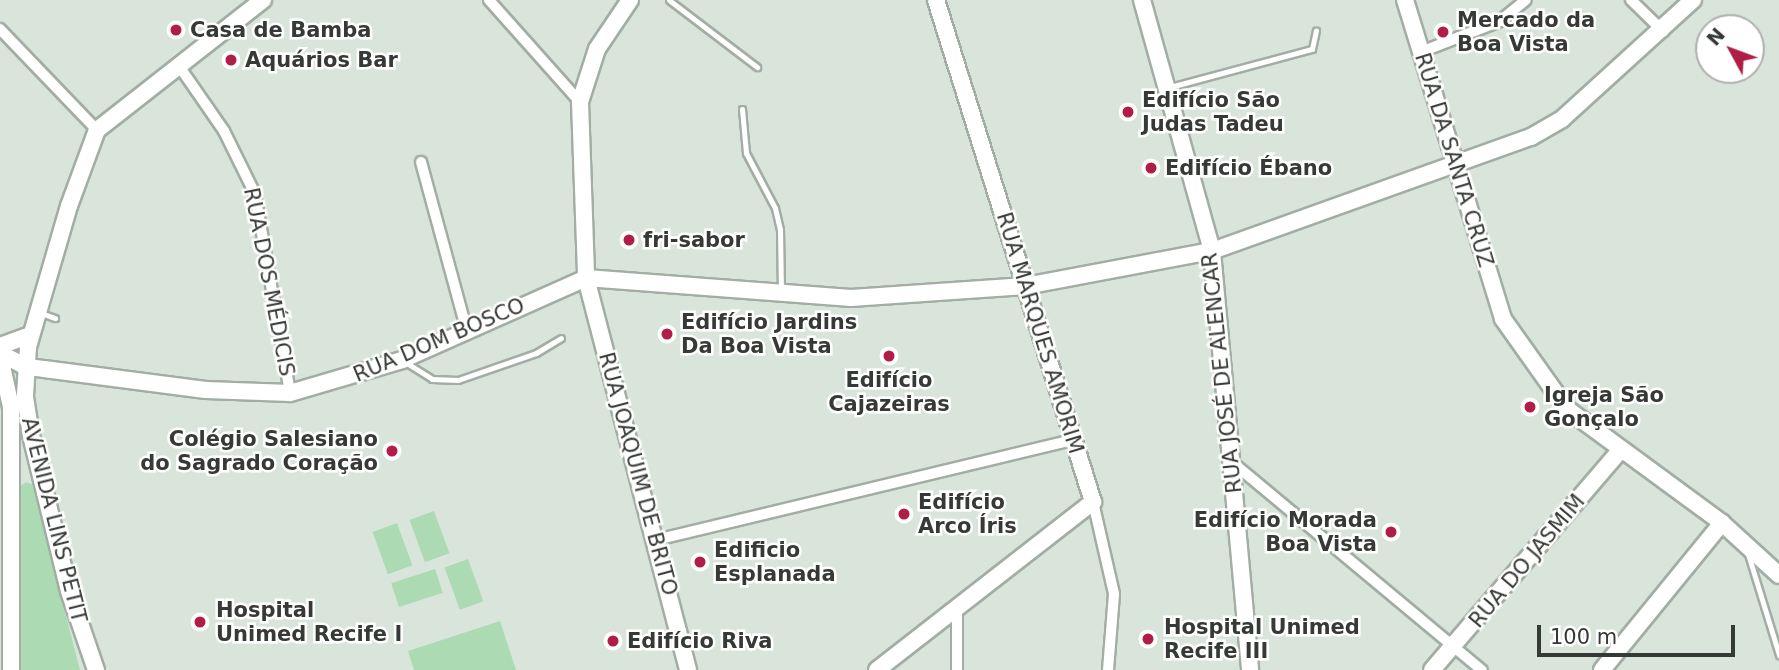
<!DOCTYPE html>
<meta charset="utf-8">
<style>
body{margin:0}
#map{position:relative;width:1779px;height:670px;overflow:hidden;background:#d9e5da;font-family:"DejaVu Sans",sans-serif}
div>[style]{position:absolute}
.green>*{inset:0;background:#acdab3;transform-origin:0 0}
.roads{filter:drop-shadow(2px 0 #a2ada3) drop-shadow(-2px 0 #a2ada3) drop-shadow(0 2px #a2ada3) drop-shadow(0 -2px #a2ada3)}
.lane>*{height:5px;margin:-2.5px;padding:0 2.5px;transform-origin:2.5px;border-radius:2.5px;background:#fff}
.street>*{height:10px;margin:-5px;padding:0 5px;transform-origin:5px;border-radius:5px;background:#fff}
.secondary>*{height:16px;margin:-8px;padding:0 8px;transform-origin:8px;border-radius:8px;background:#fff}
.dots>*{width:19px;height:19px;translate:-50% -50%;box-sizing:border-box;border:4px solid #fff;border-radius:50%}
span{translate:-50% -50%;white-space:nowrap;text-align:center;line-height:1.15;-webkit-text-stroke:5px #fff;paint-order:stroke}
.poi-label{font-size:21px;color:#363a36;font-weight:700}
.left{translate:0 -50%;text-align:left}
.right{translate:-100% -50%;text-align:right}
.street-label{font-size:21px;color:#363a36}
.north{position:absolute;left:1695px;top:14px;width:70px;height:70px;box-sizing:border-box;background:#fff;border:2px solid #afb0af;border-radius:50%;rotate:311deg;font-size:19px;font-weight:700;line-height:28px;text-align:center;color:#363a36}
.north::after{content:'';display:block;margin:auto;width:24px;height:32px;background:#b01e47;clip-path:polygon(50% 0,100% 100%,50% 72%,0 100%)}
.scale{position:absolute;left:1537px;top:625px;width:198px;height:32px;box-sizing:border-box;border:4px solid #363a36;border-top:0;padding-left:9px;font-size:21px;line-height:24px;white-space:nowrap;color:#363a36;-webkit-text-stroke:5px #fff;paint-order:stroke}
</style>
<div id="map">
<div class="green">
<div style="clip-path:polygon(26px 482px,32px 484px,80px 670px,18px 670px,20px 486px)"></div>
<div style="left:434px;top:511px;width:45px;height:26px;rotate:70deg"></div>
<div style="left:397px;top:523px;width:45px;height:26px;rotate:70deg"></div>
<div style="left:468px;top:559px;width:45px;height:25px;rotate:70deg"></div>
<div style="left:435px;top:569px;width:25px;height:46px;rotate:72deg"></div>
<div style="clip-path:polygon(500px 621px,516px 670px,414px 670px,408px 651px)"></div>
</div>
<div class="roads">
<div class="lane">
<div style="left:669px;top:0;width:111px;rotate:37.3deg"></div>
<div style="left:1170px;top:87px;width:147px;rotate:-15deg"></div>
<div style="left:1312px;top:49px;width:19px;rotate:-78deg"></div>
<div style="left:742px;top:109px;width:44px;rotate:84.8deg"></div>
<div style="left:746px;top:153px;width:62px;rotate:62.2deg"></div>
<div style="left:775px;top:208px;width:22px;rotate:77deg"></div>
<div style="left:780px;top:229px;width:61px;rotate:89.1deg"></div>
<div style="left:41px;top:313px;width:15px;rotate:20deg"></div>
<div style="left:405px;top:362px;width:32px;rotate:32deg"></div>
<div style="left:432px;top:379px;width:26px;rotate:2deg"></div>
<div style="left:458px;top:380px;width:83px;rotate:-19.1deg"></div>
<div style="left:536px;top:353px;width:29px;rotate:-31deg"></div>
<div style="left:1748px;top:554px;width:106px;rotate:72.9deg"></div>
</div>
<div class="street">
<div style="left:489px;top:0;width:137px;rotate:48.3deg"></div>
<div style="left:1631px;top:0;width:45px;rotate:44.1deg"></div>
<div style="left:0;top:29px;width:140px;rotate:46.2deg"></div>
<div style="left:1421px;top:52px;width:85px;rotate:-21.4deg"></div>
<div style="left:1500px;top:21px;width:33px;rotate:-39deg"></div>
<div style="left:179px;top:66px;width:79px;rotate:55.3deg"></div>
<div style="left:224px;top:131px;width:70px;rotate:63.8deg"></div>
<div style="left:255px;top:194px;width:202px;rotate:80deg"></div>
<div style="left:421px;top:162px;width:175px;rotate:74.8deg"></div>
<div style="left:1232px;top:462px;width:325px;rotate:39.8deg"></div>
<div style="left:1093px;top:502px;width:94px;rotate:77.1deg"></div>
<div style="left:1114px;top:594px;width:76px;rotate:94.5deg"></div>
<div style="left:656px;top:540px;width:428px;rotate:-13.5deg"></div>
<div style="left:957px;top:607px;width:63px;rotate:90deg"></div>
</div>
<div class="secondary">
<div style="left:630px;top:0;width:59px;rotate:124deg"></div>
<div style="left:597px;top:49px;width:56px;rotate:107.8deg"></div>
<div style="left:580px;top:102px;width:176px;rotate:88deg"></div>
<div style="left:586px;top:278px;width:405px;rotate:75.4deg"></div>
<div style="left:1142px;top:0;width:261px;rotate:74.4deg"></div>
<div style="left:1212px;top:251px;width:421px;rotate:84.8deg"></div>
<div style="left:1405px;top:0;width:334px;rotate:72.9deg"></div>
<div style="left:1503px;top:319px;width:110px;rotate:54.6deg"></div>
<div style="left:1567px;top:409px;width:192px;rotate:36.3deg"></div>
<div style="left:1722px;top:523px;width:77px;rotate:42.4deg"></div>
<div style="left:0;top:346px;width:33px;rotate:-20deg"></div>
<div style="left:0;top:353px;width:30px;rotate:28deg"></div>
<div style="left:26px;top:367px;width:18px;rotate:6deg"></div>
<div style="left:44px;top:369px;width:163px;rotate:7.4deg"></div>
<div style="left:206px;top:390px;width:84px;rotate:2deg"></div>
<div style="left:290px;top:393px;width:117px;rotate:-16.4deg"></div>
<div style="left:402px;top:360px;width:201px;rotate:-24deg"></div>
<div style="left:586px;top:278px;width:266px;rotate:4.3deg"></div>
<div style="left:851px;top:298px;width:175px;rotate:-3.9deg"></div>
<div style="left:1026px;top:286px;width:189px;rotate:-10.7deg"></div>
<div style="left:1212px;top:251px;width:339px;rotate:-19.7deg"></div>
<div style="left:1531px;top:137px;width:36px;rotate:-30deg"></div>
<div style="left:1562px;top:119px;width:177px;rotate:-42.3deg"></div>
<div style="left:0;top:357px;width:51px;rotate:77.6deg"></div>
<div style="left:11px;top:407px;width:263px;rotate:90deg"></div>
<div style="left:96px;top:670px;width:83px;rotate:-108.9deg"></div>
<div style="left:69px;top:591px;width:161px;rotate:-103.7deg"></div>
<div style="left:31px;top:435px;width:39px;rotate:-99deg"></div>
<div style="left:25px;top:396px;width:49px;rotate:-86.5deg"></div>
<div style="left:28px;top:347px;width:147px;rotate:-73.8deg"></div>
<div style="left:69px;top:206px;width:81px;rotate:-69.8deg"></div>
<div style="left:97px;top:130px;width:211px;rotate:-38.1deg"></div>
<div style="left:877px;top:670px;width:274px;rotate:-37.9deg"></div>
<div style="left:1093px;top:502px;width:526px;rotate:-107.37deg"></div>
<div style="left:1432px;top:670px;width:289px;rotate:-49.4deg"></div>
<div style="left:1602px;top:670px;width:190px;rotate:-50.8deg"></div>
</div>
</div>
<div class="dots">
<div style="left:176px;top:30px;background:#b01e47"></div>
<div style="left:1443px;top:32px;background:#b01e47"></div>
<div style="left:231px;top:60px;background:#b01e47"></div>
<div style="left:1128px;top:112px;background:#b01e47"></div>
<div style="left:1151px;top:168px;background:#b01e47"></div>
<div style="left:629px;top:240px;background:#b01e47"></div>
<div style="left:667px;top:334px;background:#b01e47"></div>
<div style="left:889px;top:356px;background:#b01e47"></div>
<div style="left:1530px;top:407px;background:#b01e47"></div>
<div style="left:392px;top:451px;background:#b01e47"></div>
<div style="left:904px;top:514px;background:#b01e47"></div>
<div style="left:1391px;top:532px;background:#b01e47"></div>
<div style="left:700px;top:562px;background:#b01e47"></div>
<div style="left:200px;top:622px;background:#b01e47"></div>
<div style="left:1148px;top:639px;background:#b01e47"></div>
<div style="left:613px;top:641px;background:#b01e47"></div>
</div>
<div class="poi-label">
<span class="left" style="left:1457px;top:32px">Mercado da<br>Boa Vista</span>
<span class="left" style="left:190px;top:30px">Casa de Bamba</span>
<span class="left" style="left:245px;top:60px">Aquários Bar</span>
<span class="left" style="left:1142px;top:112px">Edifício São<br>Judas Tadeu</span>
<span class="left" style="left:1165px;top:168px">Edifício Ébano</span>
<span class="left" style="left:643px;top:240px">fri-sabor</span>
<span class="left" style="left:681px;top:334px">Edifício Jardins<br>Da Boa Vista</span>
<span style="left:889px;top:392px">Edifício<br>Cajazeiras</span>
<span class="left" style="left:1544px;top:407px">Igreja São<br>Gonçalo</span>
<span class="right" style="left:378px;top:451px">Colégio Salesiano<br>do Sagrado Coração</span>
<span class="left" style="left:918px;top:514px">Edifício<br>Arco Íris</span>
<span class="right" style="left:1377px;top:532px">Edifício Morada<br>Boa Vista</span>
<span class="left" style="left:714px;top:562px">Edificio<br>Esplanada</span>
<span class="left" style="left:216px;top:622px">Hospital<br>Unimed Recife I</span>
<span class="left" style="left:1164px;top:639px">Hospital Unimed<br>Recife III</span>
<span class="left" style="left:627px;top:641px">Edifício Riva</span>
</div>
<div class="street-label">
<span style="left:1454px;top:160px;rotate:73deg">RUA DA SANTA CRUZ</span>
<span style="left:269px;top:282px;rotate:79deg">RUA DOS MÉDICIS</span>
<span style="left:1040px;top:333px;rotate:73deg">RUA MARQUES AMORIM</span>
<span style="left:439px;top:340px;rotate:-23deg">RUA DOM BOSCO</span>
<span style="left:1222px;top:373px;rotate:-96deg">RUA JOSÉ DE ALENCAR</span>
<span style="left:638px;top:474px;rotate:75deg">RUA JOAQUIM DE BRITO</span>
<span style="left:54px;top:520px;rotate:76deg">AVENIDA LINS PETIT</span>
<span style="left:1527px;top:561px;rotate:-50deg">RUA DO JASMIM</span>
</div>
<div class="north">N</div>
<div class="scale">100 m</div>
</div>
